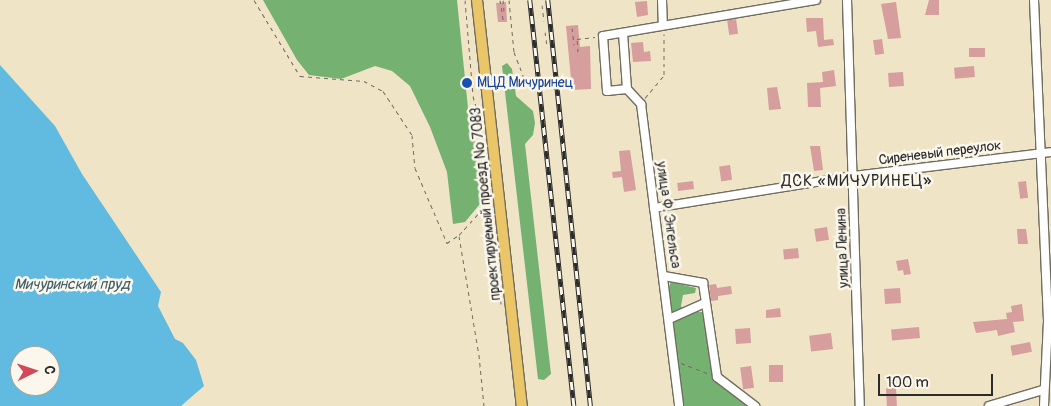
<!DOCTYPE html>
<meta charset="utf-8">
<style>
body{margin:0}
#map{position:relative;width:1051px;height:406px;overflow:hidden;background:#f0e4c6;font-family:Pangolin,sans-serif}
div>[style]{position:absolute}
.forest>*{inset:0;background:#75b170}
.water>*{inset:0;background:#61badf}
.building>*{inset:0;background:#d69e9d;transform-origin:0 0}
.path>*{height:1px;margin-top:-0.5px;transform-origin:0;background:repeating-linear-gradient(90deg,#706c61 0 4px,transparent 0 8px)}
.roads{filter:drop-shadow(1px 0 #706c61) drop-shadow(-1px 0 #706c61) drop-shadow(0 1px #706c61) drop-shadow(0 -1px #706c61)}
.minor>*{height:8px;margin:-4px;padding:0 4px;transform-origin:4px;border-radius:4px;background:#fff}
.major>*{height:10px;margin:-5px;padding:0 5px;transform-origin:5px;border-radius:5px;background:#ebc669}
.rail>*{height:4.5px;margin-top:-2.25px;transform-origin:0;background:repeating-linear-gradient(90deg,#fbf7ec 0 8px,#2b2b2b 0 16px);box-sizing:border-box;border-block:1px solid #2b2b2b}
.dots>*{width:14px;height:14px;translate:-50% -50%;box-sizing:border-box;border:2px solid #fbf7ec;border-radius:50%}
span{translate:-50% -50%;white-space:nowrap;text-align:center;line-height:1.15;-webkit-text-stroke:5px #fbf7ec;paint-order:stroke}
.transit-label{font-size:14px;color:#164399}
.left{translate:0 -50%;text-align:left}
.street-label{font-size:14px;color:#2b2b2b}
.water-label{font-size:15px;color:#3e5d6a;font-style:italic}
.quarter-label{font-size:16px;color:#2b2b2b;letter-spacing:1px}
.north{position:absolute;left:10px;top:346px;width:50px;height:50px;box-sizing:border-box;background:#fbf7ec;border:1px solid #a8a59f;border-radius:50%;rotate:86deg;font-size:14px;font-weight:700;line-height:20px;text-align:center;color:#2b2b2b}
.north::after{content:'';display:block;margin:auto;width:18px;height:22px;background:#d1495b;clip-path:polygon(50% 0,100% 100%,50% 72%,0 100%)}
.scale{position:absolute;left:878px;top:374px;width:115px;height:22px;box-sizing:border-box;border:2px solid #2b2b2b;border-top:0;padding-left:6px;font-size:15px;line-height:18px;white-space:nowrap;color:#2b2b2b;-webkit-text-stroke:4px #fbf7ec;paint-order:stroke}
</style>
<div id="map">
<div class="forest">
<div style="clip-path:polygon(263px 0,457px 0,469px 118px,489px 193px,465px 222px,453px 224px,447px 172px,430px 127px,410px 86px,392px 71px,375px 66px,341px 79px,309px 75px,297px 60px)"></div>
<div style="clip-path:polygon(507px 63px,512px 69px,516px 96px,533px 111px,535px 123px,533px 135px,525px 144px,551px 374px,544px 380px,538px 379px,502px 66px)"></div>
<div style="clip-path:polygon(671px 282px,696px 288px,695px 293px,683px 295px,681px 306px,684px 311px,702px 312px,706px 317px,715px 380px,750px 406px,683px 406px,669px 286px)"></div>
</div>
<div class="water">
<div style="clip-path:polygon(evenodd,0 65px,55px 126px,82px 174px,161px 292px,158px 306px,175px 339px,183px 343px,196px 360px,204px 386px,181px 406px,0 406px,0 65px,20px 356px,50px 356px,50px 386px,20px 386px,20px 356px)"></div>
</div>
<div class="building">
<div style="clip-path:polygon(929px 0,939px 0,939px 15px,925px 15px)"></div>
<div style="clip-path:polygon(647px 1px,648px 15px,637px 17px,635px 2px)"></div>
<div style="clip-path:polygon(506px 2px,507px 22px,498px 22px,496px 3px)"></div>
<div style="clip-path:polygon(896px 2px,901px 38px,888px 39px,881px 4px)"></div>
<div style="clip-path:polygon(806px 18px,823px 18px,824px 40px,833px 39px,834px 45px,818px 47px,816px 31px,807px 32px)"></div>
<div style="left:736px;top:19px;width:15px;height:9px;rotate:82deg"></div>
<div style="clip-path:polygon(578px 25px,580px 47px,590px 46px,591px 89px,572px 90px,566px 26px)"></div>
<div style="left:882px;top:39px;width:15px;height:9px;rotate:82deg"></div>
<div style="clip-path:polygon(643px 42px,644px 52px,650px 51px,651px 61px,633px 62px,631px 43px)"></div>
<div style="left:985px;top:48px;width:9px;height:16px;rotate:90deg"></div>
<div style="left:974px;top:66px;width:11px;height:20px;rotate:85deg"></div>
<div style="clip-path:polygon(834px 70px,836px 86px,820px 88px,821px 107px,808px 107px,807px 83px,823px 82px,822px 72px)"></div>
<div style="left:903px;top:72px;width:14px;height:15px;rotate:86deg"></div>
<div style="clip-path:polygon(777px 87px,781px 109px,769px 110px,767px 88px)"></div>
<div style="clip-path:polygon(810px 146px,820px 146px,823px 170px,814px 171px)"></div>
<div style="clip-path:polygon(630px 150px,636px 190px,624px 192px,622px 177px,613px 178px,612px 172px,621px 171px,619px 151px)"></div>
<div style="left:730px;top:165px;width:15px;height:11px;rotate:82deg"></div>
<div style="left:693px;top:181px;width:8px;height:16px;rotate:83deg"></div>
<div style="left:1026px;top:181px;width:17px;height:8px;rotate:83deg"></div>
<div style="left:827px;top:227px;width:13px;height:13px;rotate:81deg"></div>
<div style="clip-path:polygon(1017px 229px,1026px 229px,1028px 244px,1018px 244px)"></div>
<div style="left:798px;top:248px;width:10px;height:15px;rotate:84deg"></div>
<div style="clip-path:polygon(908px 259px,911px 274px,904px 275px,903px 270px,898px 271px,896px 261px)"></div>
<div style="clip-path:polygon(716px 284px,717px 288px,731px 286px,732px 294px,718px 296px,718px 300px,711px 301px,709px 285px)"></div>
<div style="left:900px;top:288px;width:15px;height:16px;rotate:86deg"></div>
<div style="clip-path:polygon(1022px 304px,1024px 321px,1013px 322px,1015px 332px,998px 336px,997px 330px,976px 333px,973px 322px,1007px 319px,1006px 313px,1012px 312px,1011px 306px)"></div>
<div style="clip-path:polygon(780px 308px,781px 317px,766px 318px,766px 310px)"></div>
<div style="left:919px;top:327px;width:11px;height:28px;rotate:85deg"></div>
<div style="left:750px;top:328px;width:15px;height:15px;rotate:86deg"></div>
<div style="left:831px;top:333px;width:16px;height:22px;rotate:83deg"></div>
<div style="left:1030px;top:342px;width:10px;height:20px;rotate:79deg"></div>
<div style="left:769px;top:365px;width:14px;height:17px"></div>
<div style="left:751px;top:366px;width:22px;height:11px;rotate:82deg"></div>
<div style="left:896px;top:388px;width:18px;height:10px;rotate:87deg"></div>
</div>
<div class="path">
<div style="left:254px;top:0;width:89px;rotate:58.8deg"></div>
<div style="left:300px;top:76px;width:64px;rotate:4.5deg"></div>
<div style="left:364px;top:81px;width:21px;rotate:28deg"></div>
<div style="left:383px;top:91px;width:53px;rotate:56.6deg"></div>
<div style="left:412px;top:135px;width:33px;rotate:85deg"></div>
<div style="left:415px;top:168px;width:82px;rotate:66.9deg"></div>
<div style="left:447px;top:243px;width:14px;rotate:-34deg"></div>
<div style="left:459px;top:235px;width:42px;rotate:-47.9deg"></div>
<div style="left:465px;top:0;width:96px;rotate:85.2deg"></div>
<div style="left:473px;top:96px;width:33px;rotate:74deg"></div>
<div style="left:500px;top:0;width:20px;rotate:81deg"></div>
<div style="left:503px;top:0;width:11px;rotate:85deg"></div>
<div style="left:509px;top:0;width:52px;rotate:84.5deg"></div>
<div style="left:514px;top:52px;width:28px;rotate:69deg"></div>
<div style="left:542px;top:5px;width:16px;rotate:83deg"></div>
<div style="left:572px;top:28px;width:17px;rotate:83deg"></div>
<div style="left:545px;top:32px;width:15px;rotate:82deg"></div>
<div style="left:578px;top:52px;width:13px;rotate:-94deg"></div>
<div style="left:577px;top:39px;width:18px;rotate:-6deg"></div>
<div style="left:645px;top:98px;width:30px;rotate:-50deg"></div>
<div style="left:664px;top:75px;width:41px;rotate:-90deg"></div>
<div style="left:482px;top:134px;width:171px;rotate:83.6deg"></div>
<div style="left:459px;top:236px;width:121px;rotate:80.5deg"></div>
<div style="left:479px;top:355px;width:51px;rotate:84.4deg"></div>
<div style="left:681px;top:363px;width:31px;rotate:21deg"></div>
</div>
<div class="roads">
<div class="minor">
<div style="left:662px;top:0;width:25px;rotate:88deg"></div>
<div style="left:847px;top:0;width:406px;rotate:88.2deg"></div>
<div style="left:1034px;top:0;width:321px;rotate:87.5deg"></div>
<div style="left:1048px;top:321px;width:85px;rotate:92.7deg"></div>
<div style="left:623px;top:33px;width:56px;rotate:85.9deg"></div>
<div style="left:627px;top:89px;width:21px;rotate:47deg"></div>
<div style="left:641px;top:104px;width:304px;rotate:82.8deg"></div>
<div style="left:627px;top:89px;width:20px;rotate:174deg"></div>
<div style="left:607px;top:91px;width:55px;rotate:-94.2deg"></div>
<div style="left:603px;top:36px;width:216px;rotate:-9.6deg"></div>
<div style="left:654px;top:208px;width:202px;rotate:-9.1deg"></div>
<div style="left:853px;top:176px;width:199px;rotate:-6.9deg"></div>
<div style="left:664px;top:276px;width:40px;rotate:10deg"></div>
<div style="left:703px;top:283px;width:95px;rotate:81.5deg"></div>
<div style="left:717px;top:377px;width:48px;rotate:37.3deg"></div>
<div style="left:669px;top:319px;width:39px;rotate:-24deg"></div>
<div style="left:989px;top:406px;width:56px;rotate:-16.5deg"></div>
</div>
<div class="major">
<div style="left:477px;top:0;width:408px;rotate:83.7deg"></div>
</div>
</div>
<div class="rail">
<div style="left:530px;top:0;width:408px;rotate:83.8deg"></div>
<div style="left:548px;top:0;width:408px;rotate:84deg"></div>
</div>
<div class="dots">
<div style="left:467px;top:83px;background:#1a4fb4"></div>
</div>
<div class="transit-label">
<span class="left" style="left:477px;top:83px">МЦД Мичуринец</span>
</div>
<div class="street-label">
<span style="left:940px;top:153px;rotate:-7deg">Сиреневый переулок</span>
<span style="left:486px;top:204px;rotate:-96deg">проектируемый проезд № 7083</span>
<span style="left:668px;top:215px;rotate:82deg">улица Ф. Энгельса</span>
<span style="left:843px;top:248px;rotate:-92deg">улица Ленина</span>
</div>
<div class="water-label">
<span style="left:72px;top:285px">Мичуринский пруд</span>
</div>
<div class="quarter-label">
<span style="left:857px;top:181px">ДСК «МИЧУРИНЕЦ»</span>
</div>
<div class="north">С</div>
<div class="scale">100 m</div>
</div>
